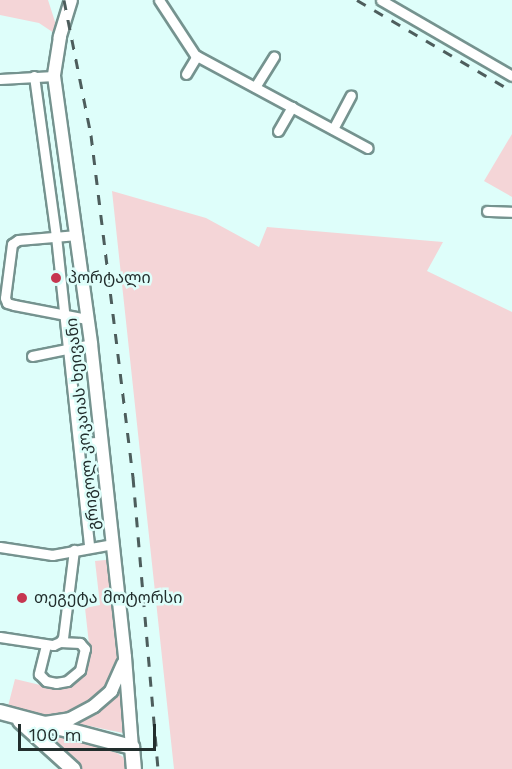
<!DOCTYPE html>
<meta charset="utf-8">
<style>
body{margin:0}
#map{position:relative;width:512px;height:769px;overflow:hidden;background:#defefa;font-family:"Work Sans","Noto Sans Georgian",sans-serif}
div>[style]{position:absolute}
.green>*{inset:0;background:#f4d5d7}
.roads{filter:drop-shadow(2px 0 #75938f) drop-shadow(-2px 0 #75938f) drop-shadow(0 2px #75938f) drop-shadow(0 -2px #75938f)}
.minor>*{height:9px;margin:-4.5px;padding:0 4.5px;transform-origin:4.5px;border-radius:4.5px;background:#fff}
.major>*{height:12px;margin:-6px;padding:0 6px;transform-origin:6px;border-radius:6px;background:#fff}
.highway>*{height:14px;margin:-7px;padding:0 7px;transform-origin:7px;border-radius:7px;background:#fff}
.rail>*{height:3px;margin-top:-1.5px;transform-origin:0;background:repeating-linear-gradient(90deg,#4d5d5c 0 10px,transparent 0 20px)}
.dots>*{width:16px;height:16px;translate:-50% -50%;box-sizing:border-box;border:3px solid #defefa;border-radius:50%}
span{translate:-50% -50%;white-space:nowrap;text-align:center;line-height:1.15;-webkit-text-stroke:5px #defefa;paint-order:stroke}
.poi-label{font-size:16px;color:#222e2d}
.left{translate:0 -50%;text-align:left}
.street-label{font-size:16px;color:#222e2d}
.scale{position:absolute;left:18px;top:724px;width:138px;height:27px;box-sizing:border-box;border:3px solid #222e2d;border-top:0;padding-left:8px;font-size:18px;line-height:21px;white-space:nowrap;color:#222e2d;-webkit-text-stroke:4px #defefa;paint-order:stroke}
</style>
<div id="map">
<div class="green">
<div style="clip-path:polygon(0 0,48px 0,60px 37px,39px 23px,0 15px)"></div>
<div style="clip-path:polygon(512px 134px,512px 197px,484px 181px)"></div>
<div style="clip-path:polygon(112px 191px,206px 218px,259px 247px,267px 227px,443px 242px,427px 271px,512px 312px,512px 769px,174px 769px)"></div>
<div style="clip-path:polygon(115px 559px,125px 657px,94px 706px,41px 724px,6px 714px,15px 679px,57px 689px,73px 684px,84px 673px,90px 653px,85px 608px,100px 605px,95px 561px)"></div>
<div style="clip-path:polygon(121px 689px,125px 729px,123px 733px,75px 723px,103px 708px)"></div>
<div style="clip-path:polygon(56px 735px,117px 753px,123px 757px,128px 769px,79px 769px,51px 740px)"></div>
</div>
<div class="roads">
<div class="minor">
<div style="left:159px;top:0;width:66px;rotate:56.8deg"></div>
<div style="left:195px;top:55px;width:196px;rotate:28.3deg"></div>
<div style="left:381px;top:0;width:151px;rotate:30.1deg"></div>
<div style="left:186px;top:74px;width:21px;rotate:-59deg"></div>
<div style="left:34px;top:76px;width:162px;rotate:82.2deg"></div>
<div style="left:56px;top:236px;width:312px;rotate:83.9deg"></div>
<div style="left:0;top:79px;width:54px;rotate:-3.2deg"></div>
<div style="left:255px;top:87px;width:36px;rotate:-58deg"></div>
<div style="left:333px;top:129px;width:38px;rotate:-62deg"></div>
<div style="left:278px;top:131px;width:28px;rotate:-60deg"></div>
<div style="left:487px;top:211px;width:25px;rotate:2deg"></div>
<div style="left:77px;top:235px;width:59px;rotate:175.2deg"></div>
<div style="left:18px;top:240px;width:7px;rotate:146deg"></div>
<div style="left:12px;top:244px;width:54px;rotate:97.4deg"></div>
<div style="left:5px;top:298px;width:5px;rotate:68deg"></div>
<div style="left:7px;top:303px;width:7px;rotate:16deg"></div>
<div style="left:14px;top:305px;width:74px;rotate:10.9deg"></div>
<div style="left:32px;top:356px;width:60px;rotate:-11.5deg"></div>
<div style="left:79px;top:443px;width:22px;rotate:-3deg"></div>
<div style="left:0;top:547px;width:53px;rotate:8.7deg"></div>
<div style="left:52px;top:555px;width:62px;rotate:-10.2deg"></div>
<div style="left:0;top:637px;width:54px;rotate:8.6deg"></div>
<div style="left:53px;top:645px;width:8px;rotate:-23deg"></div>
<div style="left:60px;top:642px;width:5px;rotate:-53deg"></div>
<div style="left:63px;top:638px;width:89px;rotate:-82.9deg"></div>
<div style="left:46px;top:645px;width:30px;rotate:104deg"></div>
<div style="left:39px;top:674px;width:10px;rotate:45deg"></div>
<div style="left:46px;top:681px;width:10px;rotate:11deg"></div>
<div style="left:56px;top:683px;width:11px;rotate:-10deg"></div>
<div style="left:67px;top:681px;width:17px;rotate:-40deg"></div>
<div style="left:80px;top:670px;width:22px;rotate:-77deg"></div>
<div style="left:85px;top:649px;width:8px;rotate:-130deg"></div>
<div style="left:80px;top:643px;width:20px;rotate:-177deg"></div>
</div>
<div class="major">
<div style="left:71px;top:0;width:39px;rotate:107deg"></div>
<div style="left:60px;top:37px;width:39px;rotate:99deg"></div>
<div style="left:54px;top:76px;width:271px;rotate:82.1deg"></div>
<div style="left:91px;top:344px;width:315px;rotate:83.8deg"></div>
<div style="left:125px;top:657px;width:90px;rotate:85.6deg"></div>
<div style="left:45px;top:723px;width:25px;rotate:-9deg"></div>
<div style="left:70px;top:719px;width:27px;rotate:-28deg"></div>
<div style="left:94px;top:706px;width:23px;rotate:-41deg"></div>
<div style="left:111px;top:691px;width:30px;rotate:-66deg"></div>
</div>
<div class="highway">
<div style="left:0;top:712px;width:137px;rotate:14.9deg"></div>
<div style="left:132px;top:747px;width:22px;rotate:85deg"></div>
<div style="left:20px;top:721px;width:72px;rotate:42.2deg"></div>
</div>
</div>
<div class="rail">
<div style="left:64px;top:0;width:138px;rotate:78.7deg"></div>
<div style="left:91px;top:135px;width:345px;rotate:83deg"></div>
<div style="left:133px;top:477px;width:293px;rotate:85.1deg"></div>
<div style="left:357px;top:0;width:180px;rotate:30.4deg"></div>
</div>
<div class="dots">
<div style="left:56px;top:278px;background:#c63650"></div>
<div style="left:22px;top:598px;background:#c63650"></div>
</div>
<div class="poi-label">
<span class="left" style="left:68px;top:278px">პორტალი</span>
<span class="left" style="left:34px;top:598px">თეგეტა მოტორსი</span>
</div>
<div class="street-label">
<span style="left:83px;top:424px;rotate:-96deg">გრიგოლ კოკაიას ხეივანი</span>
</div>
<div class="scale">100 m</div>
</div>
